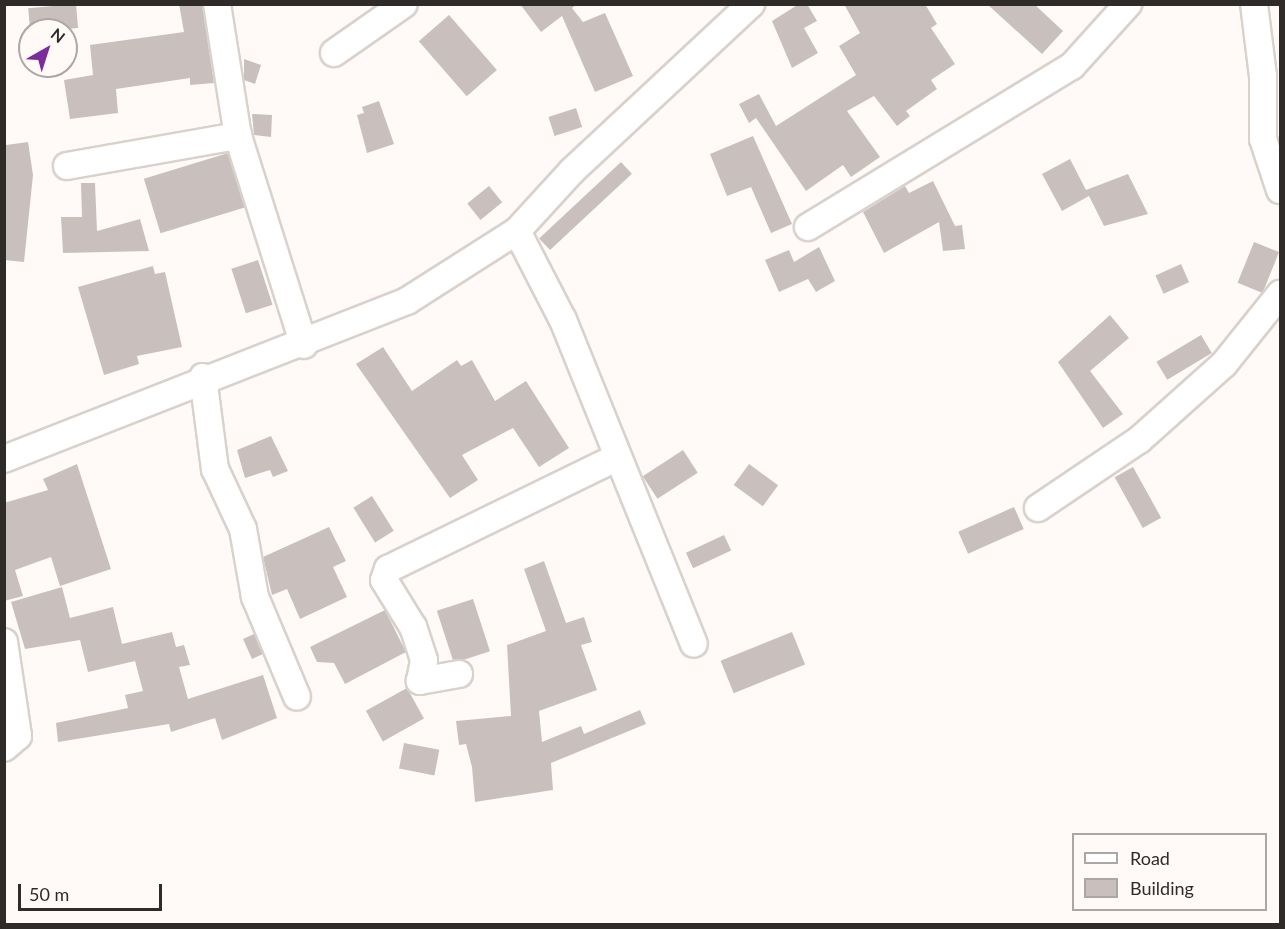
<!DOCTYPE html>
<style>
body{margin:0}
#map{position:relative;width:1285px;height:929px;overflow:hidden;background:#fffaf7;font-family:Lato,sans-serif}
div>[style]{position:absolute}
.building>*{inset:0;background:#c9c0be;transform-origin:0 0}
.roads{filter:drop-shadow(2px 0 #d9d1cc) drop-shadow(-2px 0 #d9d1cc) drop-shadow(0 2px #d9d1cc) drop-shadow(0 -2px #d9d1cc)}
.minor>*{height:26px;margin:-13px;padding:0 13px;transform-origin:13px;border-radius:13px;background:#fff}
span{translate:-50% -50%;white-space:nowrap;text-align:center;line-height:1.15;-webkit-text-stroke:5px #fffaf7;paint-order:stroke}
.frame{position:absolute;inset:0;border:6px solid #2e2b29;pointer-events:none}
.legend{position:absolute;left:1072px;top:833px;width:195px;height:78px;box-sizing:border-box;background:#fffaf7;border:2px solid #aba7a5;margin:0;padding:8px 10px;list-style:none;font-size:18px;color:#2e2b29}
.legend li{display:flex;align-items:center;gap:12px;height:30px}
.legend b{width:30px;border:2px solid #aba7a5}
.north{position:absolute;left:18px;top:18px;width:60px;height:60px;box-sizing:border-box;background:#fffaf7;border:2px solid #aba7a5;border-radius:50%;rotate:39deg;font-size:16px;font-weight:700;line-height:24px;text-align:center;color:#2e2b29}
.north::after{content:'';display:block;margin:auto;width:21px;height:27px;background:#7a2b9c;clip-path:polygon(50% 0,100% 100%,50% 72%,0 100%)}
.scale{position:absolute;left:18px;top:884px;width:144px;height:27px;box-sizing:border-box;border:3px solid #2e2b29;border-top:0;padding-left:8px;font-size:18px;line-height:21px;white-space:nowrap;color:#2e2b29;-webkit-text-stroke:4px #fffaf7;paint-order:stroke}
</style>
<div id="map">
<div class="building">
<div style="left:76px;top:4px;width:24px;height:48px;rotate:85deg"></div>
<div style="clip-path:polygon(179px 4px,202px 4px,214px 83px,190px 85px,190px 78px,116px 89px,118px 113px,70px 119px,64px 80px,93px 75px,90px 45px,184px 32px)"></div>
<div style="clip-path:polygon(520px 4px,577px 4px,572px 8px,583px 22px,605px 13px,633px 76px,595px 92px,562px 16px,541px 32px)"></div>
<div style="clip-path:polygon(799px 4px,807px 4px,817px 21px,804px 28px,818px 53px,792px 68px,772px 21px)"></div>
<div style="clip-path:polygon(844px 4px,925px 4px,937px 24px,931px 28px,955px 64px,931px 80px,937px 89px,906px 111px,910px 116px,897px 126px,874px 96px,847px 111px,880px 157px,851px 177px,843px 165px,806px 191px,756px 118px,749px 123px,739px 104px,759px 94px,776px 126px,856px 75px,839px 46px,860px 33px)"></div>
<div style="clip-path:polygon(987px 4px,1034px 4px,1063px 31px,1042px 54px)"></div>
<div style="left:449px;top:15px;width:73px;height:40px;rotate:49deg"></div>
<div style="clip-path:polygon(244px 59px,261px 65px,255px 84px,244px 80px)"></div>
<div style="clip-path:polygon(379px 101px,394px 144px,367px 153px,357px 115px,364px 113px,362px 107px)"></div>
<div style="left:576px;top:108px;width:20px;height:29px;rotate:72deg"></div>
<div style="clip-path:polygon(252px 114px,272px 115px,271px 137px,254px 135px)"></div>
<div style="clip-path:polygon(753px 136px,792px 224px,771px 233px,751px 187px,727px 196px,710px 154px)"></div>
<div style="clip-path:polygon(28px 142px,33px 175px,24px 262px,4px 260px,6px 145px)"></div>
<div style="left:228px;top:153px;width:57px;height:88px;rotate:73deg"></div>
<div style="clip-path:polygon(1070px 159px,1086px 190px,1128px 174px,1148px 214px,1104px 226px,1089px 196px,1062px 211px,1042px 174px)"></div>
<div style="left:621px;top:162px;width:16px;height:112px;rotate:47deg"></div>
<div style="clip-path:polygon(933px 181px,955px 226px,962px 225px,965px 249px,943px 251px,939px 222px,884px 253px,863px 212px,905px 186px,909px 193px)"></div>
<div style="clip-path:polygon(81px 183px,95px 183px,97px 231px,140px 219px,149px 251px,63px 253px,61px 217px,82px 217px)"></div>
<div style="left:489px;top:186px;width:21px;height:28px;rotate:51deg"></div>
<div style="left:1254px;top:242px;width:27px;height:44px;rotate:22deg"></div>
<div style="clip-path:polygon(819px 247px,835px 281px,816px 292px,808px 279px,779px 292px,765px 260px,789px 250px,794px 262px)"></div>
<div style="left:258px;top:260px;width:47px;height:28px;rotate:72deg"></div>
<div style="left:1181px;top:264px;width:20px;height:28px;rotate:66deg"></div>
<div style="clip-path:polygon(153px 266px,155px 274px,165px 272px,182px 347px,137px 356px,139px 364px,104px 375px,78px 287px)"></div>
<div style="clip-path:polygon(1110px 315px,1129px 338px,1090px 371px,1123px 414px,1103px 428px,1058px 362px)"></div>
<div style="left:1201px;top:335px;width:21px;height:52px;rotate:59deg"></div>
<div style="clip-path:polygon(383px 347px,412px 391px,457px 360px,461px 366px,472px 360px,495px 401px,526px 381px,569px 448px,539px 467px,513px 428px,462px 455px,478px 480px,450px 498px,356px 364px)"></div>
<div style="clip-path:polygon(271px 436px,288px 471px,273px 477px,270px 470px,245px 478px,237px 450px)"></div>
<div style="left:683px;top:450px;width:27px;height:48px;rotate:57deg"></div>
<div style="clip-path:polygon(77px 464px,111px 569px,60px 586px,51px 557px,15px 570px,23px 596px,4px 601px,4px 503px,48px 490px,43px 479px)"></div>
<div style="left:749px;top:464px;width:36px;height:26px;rotate:36deg"></div>
<div style="left:1133px;top:467px;width:58px;height:21px;rotate:61deg"></div>
<div style="left:372px;top:496px;width:41px;height:22px;rotate:58deg"></div>
<div style="left:1014px;top:507px;width:24px;height:61px;rotate:66deg"></div>
<div style="clip-path:polygon(329px 527px,346px 561px,333px 567px,347px 597px,300px 619px,287px 589px,272px 595px,263px 557px)"></div>
<div style="left:724px;top:535px;width:17px;height:42px;rotate:65deg"></div>
<div style="clip-path:polygon(544px 561px,566px 623px,584px 617px,592px 642px,581px 645px,597px 690px,539px 711px,542px 742px,581px 726px,584px 734px,640px 710px,646px 724px,551px 763px,553px 790px,475px 802px,472px 767px,466px 744px,459px 745px,456px 721px,511px 716px,507px 645px,546px 631px,524px 569px)"></div>
<div style="clip-path:polygon(62px 587px,70px 618px,113px 607px,122px 644px,172px 632px,176px 647px,184px 645px,190px 665px,179px 667px,188px 699px,263px 675px,277px 718px,222px 740px,215px 718px,171px 732px,169px 724px,58px 742px,56px 723px,128px 708px,125px 695px,143px 691px,135px 661px,88px 672px,80px 640px,25px 649px,11px 602px)"></div>
<div style="left:473px;top:599px;width:55px;height:38px;rotate:72deg"></div>
<div style="clip-path:polygon(385px 610px,406px 652px,345px 684px,334px 663px,317px 662px,310px 647px)"></div>
<div style="left:792px;top:632px;width:35px;height:77px;rotate:68deg"></div>
<div style="left:254px;top:634px;width:22px;height:12px;rotate:66deg"></div>
<div style="left:407px;top:688px;width:35px;height:47px;rotate:61deg"></div>
<div style="left:404px;top:743px;width:36px;height:26px;rotate:11deg"></div>
</div>
<div class="roads">
<div class="minor">
<div style="left:217px;top:4px;width:134px;rotate:81deg"></div>
<div style="left:238px;top:136px;width:219px;rotate:72.5deg"></div>
<div style="left:1254px;top:4px;width:73px;rotate:82.9deg"></div>
<div style="left:1263px;top:76px;width:63px;rotate:90deg"></div>
<div style="left:1263px;top:139px;width:54px;rotate:71.6deg"></div>
<div style="left:334px;top:53px;width:85px;rotate:-35deg"></div>
<div style="left:67px;top:166px;width:174px;rotate:-10deg"></div>
<div style="left:808px;top:227px;width:309px;rotate:-31.4deg"></div>
<div style="left:1072px;top:66px;width:84px;rotate:-47.9deg"></div>
<div style="left:517px;top:231px;width:100px;rotate:62.7deg"></div>
<div style="left:563px;top:320px;width:349px;rotate:68deg"></div>
<div style="left:203px;top:377px;width:93px;rotate:82.6deg"></div>
<div style="left:215px;top:469px;width:66px;rotate:65deg"></div>
<div style="left:243px;top:529px;width:69px;rotate:80deg"></div>
<div style="left:255px;top:597px;width:108px;rotate:67.2deg"></div>
<div style="left:4px;top:459px;width:433px;rotate:-21.4deg"></div>
<div style="left:407px;top:301px;width:130px;rotate:-32.5deg"></div>
<div style="left:517px;top:231px;width:81px;rotate:-47.5deg"></div>
<div style="left:572px;top:171px;width:245px;rotate:-43deg"></div>
<div style="left:1038px;top:508px;width:122px;rotate:-34deg"></div>
<div style="left:1139px;top:440px;width:114px;rotate:-41.8deg"></div>
<div style="left:1224px;top:364px;width:90px;rotate:-51.3deg"></div>
<div style="left:4px;top:642px;width:95px;rotate:81.5deg"></div>
<div style="left:18px;top:736px;width:18px;rotate:139deg"></div>
<div style="left:459px;top:674px;width:40px;rotate:170deg"></div>
<div style="left:420px;top:681px;width:21px;rotate:-79deg"></div>
<div style="left:424px;top:660px;width:35px;rotate:-108deg"></div>
<div style="left:413px;top:627px;width:55px;rotate:-121.7deg"></div>
<div style="left:384px;top:580px;width:12px;rotate:-70deg"></div>
<div style="left:388px;top:569px;width:254px;rotate:-26deg"></div>
</div>
</div>
<div class="frame"></div>
<ul class="legend">
<li><b style="height:8px;background:#fff"></b>Road</li>
<li><b style="height:16px;background:#c9c0be"></b>Building</li>
</ul>
<div class="north">N</div>
<div class="scale">50 m</div>
</div>
